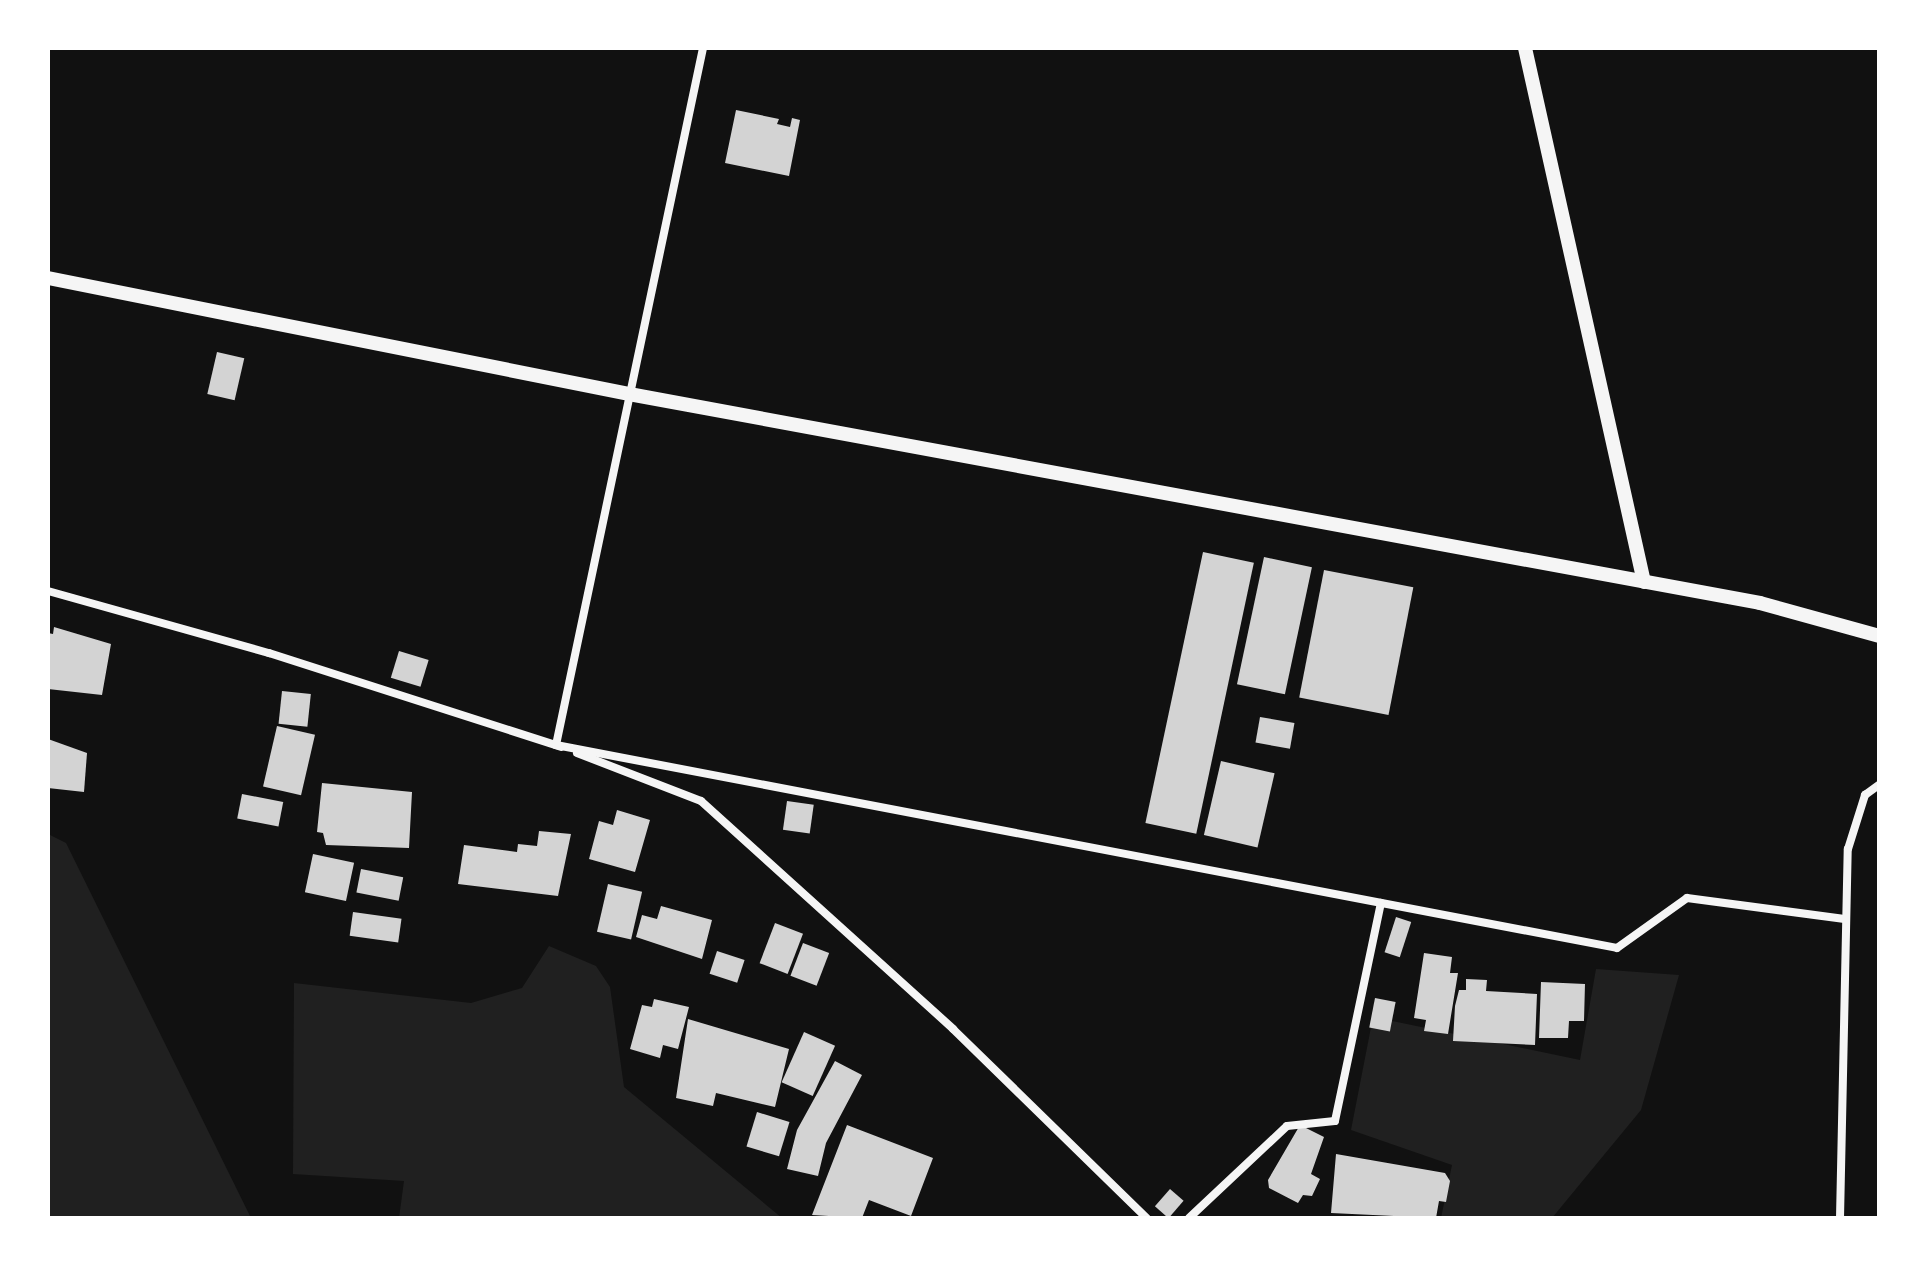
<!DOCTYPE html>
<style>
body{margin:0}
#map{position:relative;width:1927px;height:1266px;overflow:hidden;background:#111;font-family:"Sofia Sans Condensed",sans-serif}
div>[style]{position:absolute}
.green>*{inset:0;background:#202020}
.building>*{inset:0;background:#d3d3d3;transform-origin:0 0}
.minor>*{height:8px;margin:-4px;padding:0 4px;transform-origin:4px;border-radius:4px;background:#f5f5f5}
.tertiary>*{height:14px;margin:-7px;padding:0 7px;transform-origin:7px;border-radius:7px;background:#f5f5f5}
span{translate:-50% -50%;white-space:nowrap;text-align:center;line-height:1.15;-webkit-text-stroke:6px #fff;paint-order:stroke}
.frame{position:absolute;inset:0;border:50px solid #fff;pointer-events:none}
</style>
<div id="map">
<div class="green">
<div style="clip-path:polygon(48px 834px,66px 843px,251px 1218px,48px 1218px)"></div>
<div style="clip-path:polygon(549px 946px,596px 966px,610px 987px,624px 1087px,782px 1218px,399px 1218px,404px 1181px,293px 1174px,294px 983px,471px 1003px,522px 988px)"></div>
<div style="clip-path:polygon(1596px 969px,1679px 975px,1641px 1110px,1552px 1218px,1441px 1218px,1452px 1165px,1351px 1130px,1373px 1017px,1580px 1060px)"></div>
</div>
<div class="building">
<div style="clip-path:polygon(736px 110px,779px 119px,777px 124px,790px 127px,792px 118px,800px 120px,789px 176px,725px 163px)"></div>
<div style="left:217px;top:352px;width:28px;height:43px;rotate:13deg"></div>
<div style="left:1203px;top:552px;width:52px;height:277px;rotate:12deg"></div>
<div style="left:1264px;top:557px;width:49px;height:130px;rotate:12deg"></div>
<div style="left:1324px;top:570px;width:91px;height:130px;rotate:11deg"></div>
<div style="clip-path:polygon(54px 627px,111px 644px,102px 695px,48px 689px,48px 633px,53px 634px)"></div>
<div style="left:399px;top:651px;width:31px;height:28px;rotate:17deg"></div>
<div style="left:282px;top:691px;width:29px;height:33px;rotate:6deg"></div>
<div style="left:1260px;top:717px;width:35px;height:26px;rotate:10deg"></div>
<div style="left:277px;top:726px;width:39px;height:62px;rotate:13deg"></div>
<div style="clip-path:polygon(48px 739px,87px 753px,84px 792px,48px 788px)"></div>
<div style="left:1221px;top:761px;width:55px;height:76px;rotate:13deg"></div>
<div style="clip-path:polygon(322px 783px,412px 792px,409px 848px,326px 845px,323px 833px,317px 832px)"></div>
<div style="left:242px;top:794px;width:42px;height:25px;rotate:11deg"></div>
<div style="left:787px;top:801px;width:27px;height:29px;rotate:8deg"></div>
<div style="clip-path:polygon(617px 810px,650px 820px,635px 872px,589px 859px,599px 821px,613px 825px)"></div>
<div style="clip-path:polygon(539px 831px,571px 834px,558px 896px,458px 884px,464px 845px,517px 852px,518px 844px,537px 846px)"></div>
<div style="left:313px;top:854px;width:42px;height:39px;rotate:12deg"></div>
<div style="left:361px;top:869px;width:43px;height:24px;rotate:11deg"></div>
<div style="left:608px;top:884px;width:35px;height:49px;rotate:13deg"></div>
<div style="clip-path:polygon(661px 906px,712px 920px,702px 959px,636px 937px,642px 915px,657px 919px)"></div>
<div style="left:353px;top:912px;width:49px;height:24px;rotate:8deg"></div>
<div style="left:1396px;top:917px;width:16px;height:37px;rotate:18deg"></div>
<div style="left:775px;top:923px;width:30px;height:43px;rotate:21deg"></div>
<div style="left:803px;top:943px;width:28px;height:35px;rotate:21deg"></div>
<div style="left:717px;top:951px;width:29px;height:24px;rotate:18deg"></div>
<div style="clip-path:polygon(1424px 953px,1452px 957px,1450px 973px,1458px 973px,1448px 1034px,1424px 1031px,1426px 1020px,1414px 1018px)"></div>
<div style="clip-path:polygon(1466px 979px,1487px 980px,1486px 991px,1537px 994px,1535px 1045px,1453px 1041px,1455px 1006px,1459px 990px,1466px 990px)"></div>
<div style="clip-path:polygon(1541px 982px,1585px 984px,1584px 1021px,1569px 1021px,1568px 1038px,1539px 1038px)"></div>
<div style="left:1375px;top:998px;width:21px;height:30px;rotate:11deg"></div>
<div style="clip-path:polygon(654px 999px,689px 1007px,678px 1049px,663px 1045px,660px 1058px,630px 1049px,642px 1005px,652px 1007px)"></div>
<div style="clip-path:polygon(688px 1019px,789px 1049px,775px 1107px,716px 1093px,713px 1106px,676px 1098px)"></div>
<div style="left:804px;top:1032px;width:34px;height:55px;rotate:24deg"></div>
<div style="clip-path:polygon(835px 1061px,862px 1075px,826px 1143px,818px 1176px,787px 1169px,797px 1130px)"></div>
<div style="left:757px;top:1112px;width:34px;height:36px;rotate:17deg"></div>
<div style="clip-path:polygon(847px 1125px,933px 1158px,911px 1216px,869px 1200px,862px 1218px,812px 1215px)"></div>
<div style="clip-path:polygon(1300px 1125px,1324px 1137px,1311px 1174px,1320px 1179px,1312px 1196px,1303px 1195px,1298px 1203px,1269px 1188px,1268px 1180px)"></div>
<div style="clip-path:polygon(1336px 1154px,1445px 1173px,1450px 1181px,1446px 1202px,1439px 1201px,1436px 1218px,1331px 1213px)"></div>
<div style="left:1170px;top:1189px;width:18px;height:23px;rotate:41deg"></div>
</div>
<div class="minor">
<div style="left:48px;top:591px;width:230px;rotate:15.7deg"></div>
<div style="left:269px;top:653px;width:307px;rotate:17.8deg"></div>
<div style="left:556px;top:745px;width:1080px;rotate:10.83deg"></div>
<div style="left:1617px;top:948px;width:86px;rotate:-35.5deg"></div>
<div style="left:1687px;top:898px;width:159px;rotate:7.6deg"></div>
<div style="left:556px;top:745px;width:712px;rotate:-78.09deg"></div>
<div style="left:577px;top:753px;width:133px;rotate:21.2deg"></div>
<div style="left:701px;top:801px;width:340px;rotate:42.1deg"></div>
<div style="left:953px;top:1029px;width:271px;rotate:44.3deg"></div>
<div style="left:1189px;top:1218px;width:134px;rotate:-43.2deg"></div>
<div style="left:1287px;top:1126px;width:48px;rotate:-5.9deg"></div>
<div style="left:1335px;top:1121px;width:223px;rotate:-78.1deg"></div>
<div style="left:1840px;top:1218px;width:369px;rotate:-88.8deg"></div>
<div style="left:1848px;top:849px;width:57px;rotate:-72.5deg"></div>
<div style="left:1865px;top:795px;width:17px;rotate:-36deg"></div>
</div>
<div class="tertiary">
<div style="left:1525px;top:48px;width:547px;rotate:77.44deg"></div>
<div style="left:48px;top:278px;width:592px;rotate:11.29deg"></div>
<div style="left:629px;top:394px;width:1150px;rotate:10.47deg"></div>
<div style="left:1760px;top:603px;width:123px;rotate:15.5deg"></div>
</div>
<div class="frame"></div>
</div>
